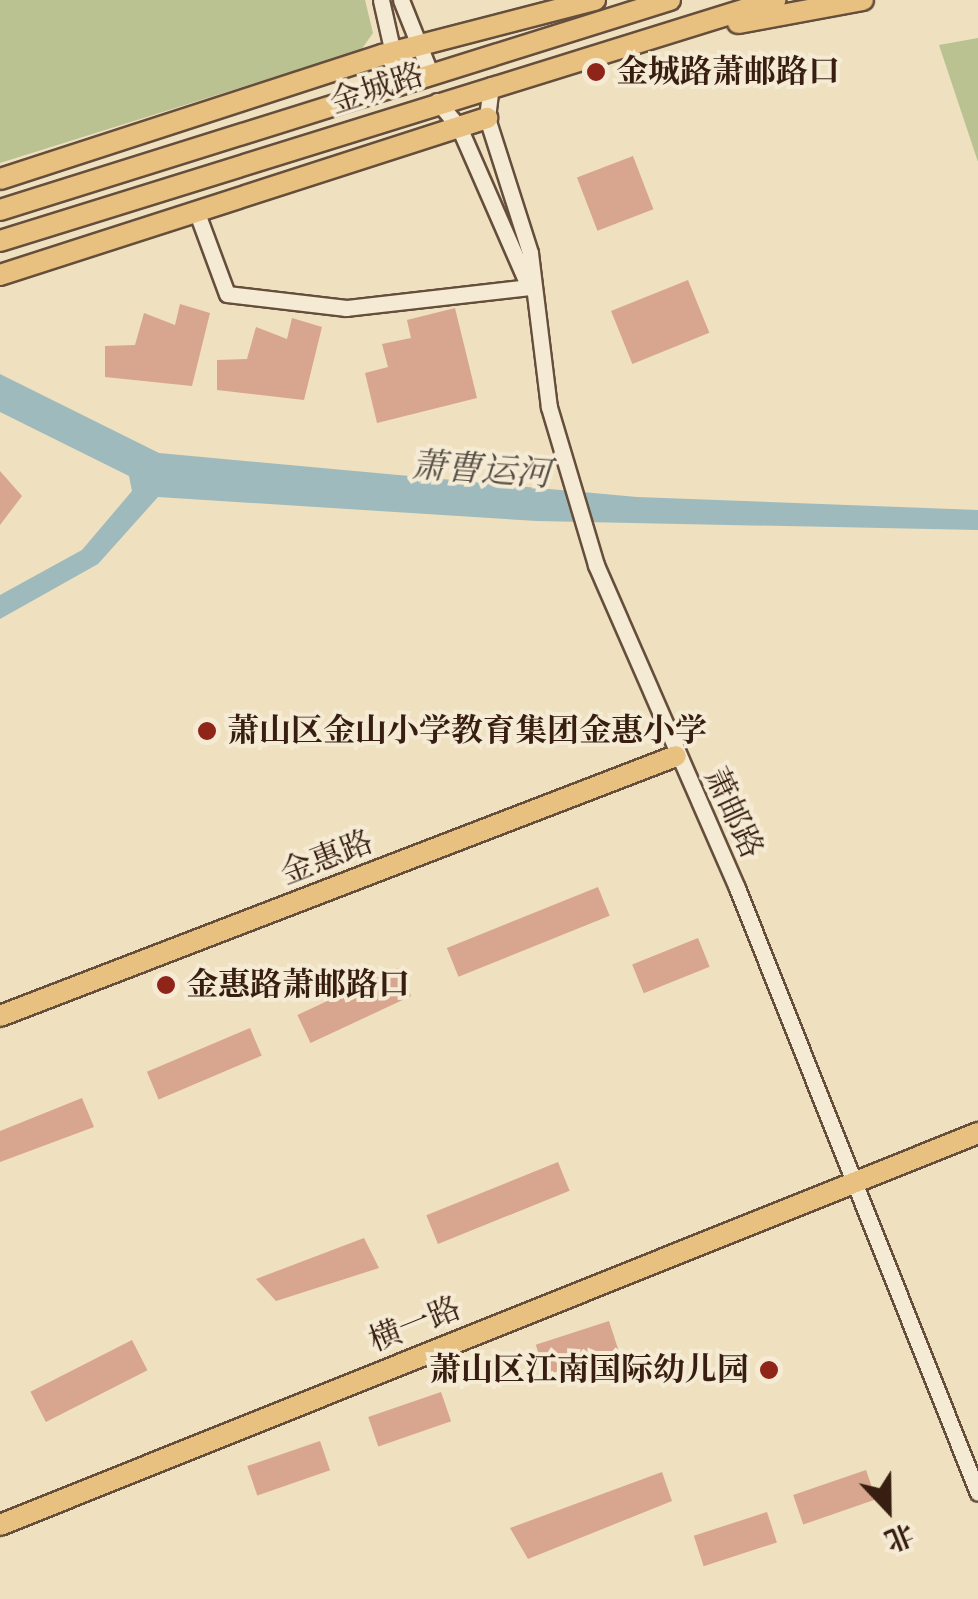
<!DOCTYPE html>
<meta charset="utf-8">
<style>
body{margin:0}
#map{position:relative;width:978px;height:1599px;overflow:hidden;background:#efe0bf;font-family:"IM FELL French Canon","Noto Serif SC",serif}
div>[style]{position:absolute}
.green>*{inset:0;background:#bbc291}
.water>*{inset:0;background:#9ebabc}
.building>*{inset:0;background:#d8a58e;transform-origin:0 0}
.roads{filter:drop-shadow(2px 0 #654e3c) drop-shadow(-2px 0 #654e3c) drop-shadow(0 2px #654e3c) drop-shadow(0 -2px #654e3c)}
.minor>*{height:15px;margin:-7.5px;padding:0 7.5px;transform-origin:7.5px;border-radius:7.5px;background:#f5ebd5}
.major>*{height:20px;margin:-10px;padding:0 10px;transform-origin:10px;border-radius:10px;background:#e8c080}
.dots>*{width:28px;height:28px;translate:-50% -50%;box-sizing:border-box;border:5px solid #f5ebd5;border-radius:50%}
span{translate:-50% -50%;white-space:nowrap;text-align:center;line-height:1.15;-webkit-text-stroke:8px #f5ebd5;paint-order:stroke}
.poi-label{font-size:32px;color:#371e11;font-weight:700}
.left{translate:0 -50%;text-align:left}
.right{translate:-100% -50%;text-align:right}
.street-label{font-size:32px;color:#371e11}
.water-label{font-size:35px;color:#564d44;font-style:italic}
.north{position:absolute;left:838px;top:1459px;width:100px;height:100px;-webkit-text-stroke:8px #f5ebd5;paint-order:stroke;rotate:158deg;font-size:28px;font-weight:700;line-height:40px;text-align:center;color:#371e11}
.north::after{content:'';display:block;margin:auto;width:35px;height:45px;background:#371e11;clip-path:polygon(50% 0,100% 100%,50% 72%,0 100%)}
</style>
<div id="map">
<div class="green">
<div style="clip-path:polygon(0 0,365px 0,373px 33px,361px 50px,0 163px)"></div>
<div style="clip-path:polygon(978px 38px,978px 162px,939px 45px)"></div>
</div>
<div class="water">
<div style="clip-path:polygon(0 374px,159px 453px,637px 497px,978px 510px,978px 530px,537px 521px,158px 497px,98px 564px,0 619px,0 595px,82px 550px,132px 491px,129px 476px,0 412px)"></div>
</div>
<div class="building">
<div style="left:633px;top:156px;width:57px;height:60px;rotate:69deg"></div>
<div style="left:688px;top:280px;width:57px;height:83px;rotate:68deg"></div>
<div style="clip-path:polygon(180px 304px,210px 313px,192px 386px,105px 377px,105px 346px,135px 345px,144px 313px,175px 325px)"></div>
<div style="clip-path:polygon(455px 308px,477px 398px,377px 423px,365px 373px,388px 367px,382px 344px,411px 338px,407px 320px)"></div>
<div style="clip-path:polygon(292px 318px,322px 327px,304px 400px,217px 390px,217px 360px,247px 359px,256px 327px,287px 339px)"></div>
<div style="clip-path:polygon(0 471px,22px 496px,0 525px)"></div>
<div style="left:598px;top:887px;width:31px;height:163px;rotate:68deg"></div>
<div style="left:698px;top:938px;width:31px;height:71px;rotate:68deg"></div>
<div style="left:398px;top:968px;width:31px;height:111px;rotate:65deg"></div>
<div style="left:250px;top:1028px;width:30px;height:112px;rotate:67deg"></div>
<div style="clip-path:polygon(82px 1098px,94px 1127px,0 1162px,0 1131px)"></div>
<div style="left:558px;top:1162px;width:31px;height:142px;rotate:68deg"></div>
<div style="clip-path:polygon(364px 1238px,379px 1268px,276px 1301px,256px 1279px)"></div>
<div style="left:609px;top:1321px;width:32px;height:77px;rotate:72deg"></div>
<div style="left:132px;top:1340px;width:34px;height:114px;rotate:63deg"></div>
<div style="left:441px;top:1392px;width:31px;height:77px;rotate:71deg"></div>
<div style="left:320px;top:1441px;width:31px;height:77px;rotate:71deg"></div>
<div style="left:866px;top:1470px;width:31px;height:77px;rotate:71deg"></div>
<div style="clip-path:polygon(662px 1472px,672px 1501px,528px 1559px,510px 1528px)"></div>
<div style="left:767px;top:1512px;width:32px;height:77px;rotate:72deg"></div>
</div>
<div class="roads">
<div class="minor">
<div style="left:381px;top:0;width:86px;rotate:77.3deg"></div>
<div style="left:401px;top:0;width:81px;rotate:68.2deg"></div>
<div style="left:491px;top:85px;width:33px;rotate:97deg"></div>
<div style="left:487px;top:118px;width:142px;rotate:72.3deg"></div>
<div style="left:530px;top:253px;width:155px;rotate:83deg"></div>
<div style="left:549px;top:407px;width:165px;rotate:73.4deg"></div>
<div style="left:596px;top:565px;width:352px;rotate:66.4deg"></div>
<div style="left:737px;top:888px;width:651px;rotate:68.28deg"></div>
<div style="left:437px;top:101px;width:34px;rotate:50deg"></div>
<div style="left:459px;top:127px;width:170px;rotate:66.4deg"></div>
<div style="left:197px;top:213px;width:86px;rotate:69.7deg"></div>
<div style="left:227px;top:294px;width:120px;rotate:6.7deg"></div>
<div style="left:346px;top:308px;width:184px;rotate:-6.5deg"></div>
</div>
<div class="major">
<div style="left:738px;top:23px;width:127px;rotate:-10.4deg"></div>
<div style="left:0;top:179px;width:402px;rotate:-18deg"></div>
<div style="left:382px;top:55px;width:220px;rotate:-14.5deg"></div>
<div style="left:0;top:210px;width:702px;rotate:-17.4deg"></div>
<div style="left:0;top:241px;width:812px;rotate:-17.27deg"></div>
<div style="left:0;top:275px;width:512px;rotate:-17.87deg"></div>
<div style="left:0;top:1016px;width:724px;rotate:-21.04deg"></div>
<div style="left:0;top:1525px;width:1054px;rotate:-21.84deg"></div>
</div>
</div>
<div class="dots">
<div style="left:596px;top:72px;background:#8f2418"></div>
<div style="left:207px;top:731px;background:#8f2418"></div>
<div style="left:166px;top:985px;background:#8f2418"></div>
<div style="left:769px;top:1370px;background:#8f2418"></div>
</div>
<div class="poi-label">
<span class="left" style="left:616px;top:72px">金城路萧邮路口</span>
<span class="left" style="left:227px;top:731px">萧山区金山小学教育集团金惠小学</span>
<span class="left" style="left:186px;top:985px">金惠路萧邮路口</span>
<span class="right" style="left:749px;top:1370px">萧山区江南国际幼儿园</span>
</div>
<div class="street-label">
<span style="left:377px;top:89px;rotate:-18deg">金城路</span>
<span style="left:733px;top:813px;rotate:65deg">萧邮路</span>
<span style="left:327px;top:858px;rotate:-21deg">金惠路</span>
<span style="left:415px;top:1325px;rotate:-22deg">横一路</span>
</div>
<div class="water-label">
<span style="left:481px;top:470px;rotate:4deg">萧曹运河</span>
</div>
<div class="north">北</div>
</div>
